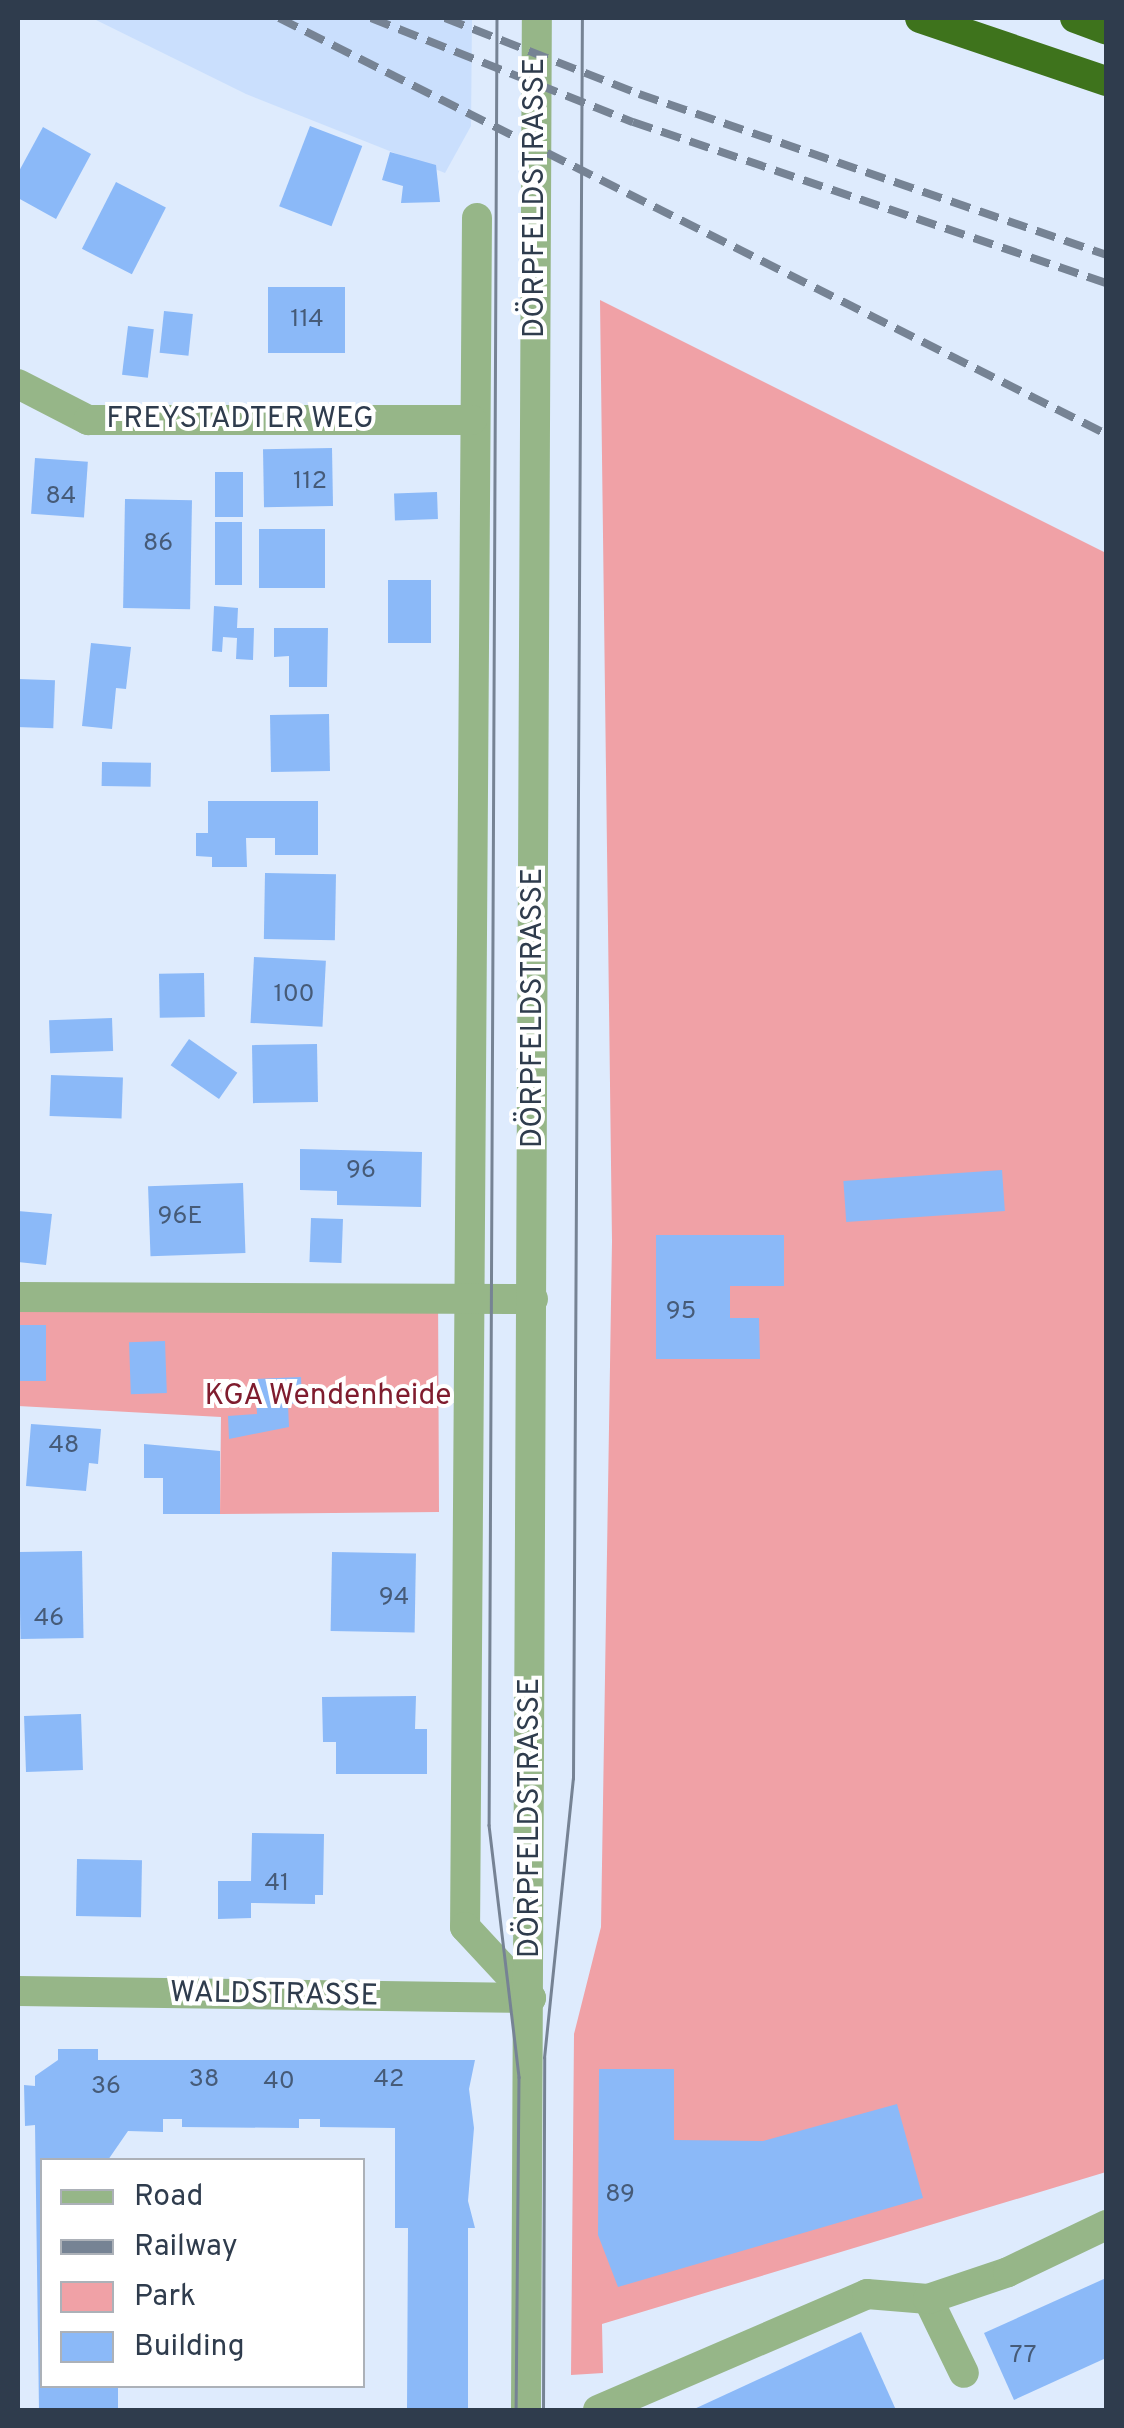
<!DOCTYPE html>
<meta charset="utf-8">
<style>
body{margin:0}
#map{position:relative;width:1124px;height:2428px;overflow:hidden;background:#deebfd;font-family:Overpass,sans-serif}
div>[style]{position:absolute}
.built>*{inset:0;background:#cadffd}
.green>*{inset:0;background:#f0a1a6}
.building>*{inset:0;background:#8bb9f8;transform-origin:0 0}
.minor>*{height:30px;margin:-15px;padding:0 15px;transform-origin:15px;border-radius:15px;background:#96b688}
.highway>*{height:30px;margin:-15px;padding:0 15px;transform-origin:15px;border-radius:15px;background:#3e731c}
.tram>*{height:2.5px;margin:-1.25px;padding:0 1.25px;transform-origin:1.25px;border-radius:1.25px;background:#768394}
.rail>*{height:8px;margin-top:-4px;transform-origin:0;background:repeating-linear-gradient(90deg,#768394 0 20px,transparent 0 30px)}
span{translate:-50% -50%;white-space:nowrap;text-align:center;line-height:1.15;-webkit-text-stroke:8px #fff;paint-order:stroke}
.number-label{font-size:25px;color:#465b78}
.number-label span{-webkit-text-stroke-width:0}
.street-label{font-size:30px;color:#2f3c4d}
.park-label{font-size:30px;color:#7f1c2e}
.frame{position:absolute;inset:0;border:20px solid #2f3c4d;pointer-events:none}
.legend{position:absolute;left:40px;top:2158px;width:325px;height:230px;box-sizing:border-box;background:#fff;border:2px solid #acb1b8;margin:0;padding:12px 18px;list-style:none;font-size:30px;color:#2f3c4d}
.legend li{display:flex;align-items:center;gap:20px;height:50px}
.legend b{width:50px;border:2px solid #acb1b8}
</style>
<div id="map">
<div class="built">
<div style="clip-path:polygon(92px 18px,472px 18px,471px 126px,445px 173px,246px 94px)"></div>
</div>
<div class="green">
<div style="clip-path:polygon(600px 300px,1106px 553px,1106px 2172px,602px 2324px,603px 2373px,571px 2375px,574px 2034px,601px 1927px,612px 1241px)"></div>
<div style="clip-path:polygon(18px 1286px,438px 1286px,439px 1512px,220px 1514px,221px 1417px,18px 1406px)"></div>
</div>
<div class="building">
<div style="left:310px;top:126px;width:56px;height:86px;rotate:21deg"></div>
<div style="clip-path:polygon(43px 127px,91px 154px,56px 219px,18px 198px,18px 173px)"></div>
<div style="clip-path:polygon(390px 152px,436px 165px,440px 202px,401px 203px,403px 186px,382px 180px)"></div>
<div style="left:116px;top:182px;width:56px;height:75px;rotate:27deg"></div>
<div style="left:268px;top:287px;width:77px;height:66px"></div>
<div style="left:164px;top:311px;width:29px;height:42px;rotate:6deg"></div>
<div style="left:128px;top:326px;width:26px;height:49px;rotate:7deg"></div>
<div style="left:332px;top:448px;width:58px;height:69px;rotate:89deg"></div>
<div style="left:35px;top:458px;width:53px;height:56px;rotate:4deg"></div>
<div style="left:215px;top:472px;width:28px;height:45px"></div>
<div style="left:437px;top:492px;width:27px;height:43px;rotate:88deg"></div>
<div style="left:125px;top:499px;width:67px;height:109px;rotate:1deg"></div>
<div style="left:215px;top:522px;width:27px;height:63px"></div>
<div style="left:325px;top:529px;width:59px;height:66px;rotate:90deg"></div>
<div style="left:388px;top:580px;width:43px;height:63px"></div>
<div style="clip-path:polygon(214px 606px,238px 608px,237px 628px,254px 628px,253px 660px,236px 659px,237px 638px,223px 637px,222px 652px,212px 651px)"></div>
<div style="clip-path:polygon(274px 628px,328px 628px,327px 687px,289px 687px,289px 656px,274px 657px)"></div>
<div style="clip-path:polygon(91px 643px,131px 647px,126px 689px,116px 688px,112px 729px,82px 726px)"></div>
<div style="left:18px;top:679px;width:37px;height:48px;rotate:2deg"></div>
<div style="left:329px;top:714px;width:57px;height:59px;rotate:89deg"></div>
<div style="left:102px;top:762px;width:49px;height:24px;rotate:1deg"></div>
<div style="clip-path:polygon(208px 801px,318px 801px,318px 855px,275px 855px,275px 838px,246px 838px,247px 867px,212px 867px,212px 857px,196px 856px,196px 833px,208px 833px)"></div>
<div style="left:265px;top:873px;width:71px;height:66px;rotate:1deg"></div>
<div style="left:254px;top:957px;width:72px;height:66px;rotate:3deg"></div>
<div style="left:204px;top:973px;width:44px;height:45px;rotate:89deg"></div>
<div style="left:112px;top:1018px;width:33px;height:63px;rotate:88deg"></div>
<div style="left:189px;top:1039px;width:59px;height:32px;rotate:35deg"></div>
<div style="left:317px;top:1044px;width:58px;height:65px;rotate:89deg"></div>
<div style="left:51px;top:1075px;width:72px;height:41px;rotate:2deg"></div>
<div style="clip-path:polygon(300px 1149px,422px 1152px,421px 1207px,337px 1205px,337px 1191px,300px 1190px)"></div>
<div style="left:1002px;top:1170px;width:41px;height:159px;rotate:86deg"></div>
<div style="left:243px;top:1183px;width:70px;height:95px;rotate:88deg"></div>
<div style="clip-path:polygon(18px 1211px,52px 1214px,46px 1265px,18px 1262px)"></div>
<div style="left:311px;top:1218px;width:32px;height:44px;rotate:2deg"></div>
<div style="clip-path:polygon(656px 1235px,784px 1235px,784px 1286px,730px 1286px,730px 1318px,759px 1318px,760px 1359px,656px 1359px)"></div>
<div style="left:18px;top:1325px;width:28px;height:56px"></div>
<div style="left:165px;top:1341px;width:52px;height:36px;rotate:88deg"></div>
<div style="clip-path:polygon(301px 1377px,302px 1403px,288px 1404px,289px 1427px,229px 1439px,228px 1416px,257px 1414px,255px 1379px)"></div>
<div style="clip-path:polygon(31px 1424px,101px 1429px,98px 1464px,89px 1463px,86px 1491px,26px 1486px)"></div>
<div style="clip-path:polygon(144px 1444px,220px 1451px,220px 1514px,163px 1514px,163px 1478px,144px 1478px)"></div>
<div style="left:82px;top:1551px;width:87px;height:63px;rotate:89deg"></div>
<div style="left:332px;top:1552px;width:84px;height:79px;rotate:1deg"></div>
<div style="clip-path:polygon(416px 1696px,415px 1729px,427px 1729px,427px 1774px,336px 1774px,336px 1742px,323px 1742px,322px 1697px)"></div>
<div style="left:81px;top:1714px;width:56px;height:57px;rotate:88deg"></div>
<div style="clip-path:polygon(252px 1833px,324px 1834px,323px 1895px,315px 1895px,315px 1904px,251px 1903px,251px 1918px,218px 1919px,218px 1881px,251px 1881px)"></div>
<div style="left:77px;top:1859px;width:65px;height:57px;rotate:1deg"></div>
<div style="clip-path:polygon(58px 2049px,98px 2049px,98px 2060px,475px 2060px,469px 2089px,474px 2128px,468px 2201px,475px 2228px,468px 2228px,468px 2410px,407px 2410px,408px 2228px,395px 2228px,395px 2128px,320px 2127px,320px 2119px,299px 2119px,299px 2128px,182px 2127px,182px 2119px,163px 2119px,163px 2132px,128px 2131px,108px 2160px,42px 2160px,42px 2386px,118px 2386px,118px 2410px,39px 2410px,35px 2125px,25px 2126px,24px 2085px,35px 2086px,35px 2076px,58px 2060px)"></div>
<div style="clip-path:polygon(599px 2069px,674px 2069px,674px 2140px,763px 2141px,897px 2104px,923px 2198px,618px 2287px,598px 2235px)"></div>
<div style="clip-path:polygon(1106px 2278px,1106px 2358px,1014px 2400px,984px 2333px)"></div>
<div style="clip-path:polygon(861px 2332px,896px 2410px,692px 2410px)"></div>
</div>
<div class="minor">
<div style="left:477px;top:218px;width:1709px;rotate:90.4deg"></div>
<div style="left:465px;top:1927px;width:97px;rotate:47.1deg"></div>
<div style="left:18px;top:384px;width:79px;rotate:27.2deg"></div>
<div style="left:88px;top:420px;width:384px"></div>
<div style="left:18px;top:1297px;width:515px;rotate:0.22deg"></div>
<div style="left:18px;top:1991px;width:513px;rotate:0.78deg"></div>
<div style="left:928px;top:2299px;width:82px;rotate:64.1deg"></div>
<div style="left:526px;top:2410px;width:2392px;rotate:-89.74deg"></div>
<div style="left:598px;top:2410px;width:293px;rotate:-23.3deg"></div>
<div style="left:867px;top:2294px;width:61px;rotate:4.7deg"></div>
<div style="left:928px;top:2299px;width:84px;rotate:-18.6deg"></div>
<div style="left:1008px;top:2272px;width:109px;rotate:-25.6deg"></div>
</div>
<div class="highway">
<div style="left:920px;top:18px;width:196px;rotate:18.7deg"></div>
<div style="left:1075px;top:18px;width:33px;rotate:20deg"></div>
</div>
<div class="tram">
<div style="left:497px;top:18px;width:1807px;rotate:90.25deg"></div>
<div style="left:489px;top:1825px;width:254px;rotate:83.2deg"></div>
<div style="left:519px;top:2077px;width:333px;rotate:90.5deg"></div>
<div style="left:543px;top:2410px;width:352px;rotate:-89.8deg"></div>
<div style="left:544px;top:2058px;width:281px;rotate:-84.1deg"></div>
<div style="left:573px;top:1779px;width:1761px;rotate:-89.71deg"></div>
</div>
<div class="rail">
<div style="left:279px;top:18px;width:926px;rotate:26.7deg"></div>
<div style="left:371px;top:18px;width:282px;rotate:21.7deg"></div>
<div style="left:633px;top:122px;width:500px;rotate:18.8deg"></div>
<div style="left:445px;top:18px;width:208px;rotate:21.4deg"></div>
<div style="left:639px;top:94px;width:494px;rotate:19deg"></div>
</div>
<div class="number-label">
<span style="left:307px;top:320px">114</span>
<span style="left:310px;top:482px">112</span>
<span style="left:61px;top:497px">84</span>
<span style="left:158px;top:544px">86</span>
<span style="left:294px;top:995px">100</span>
<span style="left:361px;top:1171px">96</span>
<span style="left:180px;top:1217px">96E</span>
<span style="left:681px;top:1312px">95</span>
<span style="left:64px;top:1446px">48</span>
<span style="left:394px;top:1598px">94</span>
<span style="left:49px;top:1619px">46</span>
<span style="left:277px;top:1884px">41</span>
<span style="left:204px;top:2080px">38</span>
<span style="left:389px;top:2080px">42</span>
<span style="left:279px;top:2082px">40</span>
<span style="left:106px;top:2087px">36</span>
<span style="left:620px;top:2195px">89</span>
<span style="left:1023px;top:2356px">77</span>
</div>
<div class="street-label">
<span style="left:536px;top:198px;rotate:-90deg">DÖRPFELDSTRASSE</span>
<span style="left:240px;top:420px">FREYSTADTER WEG</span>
<span style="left:534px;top:1008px;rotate:-90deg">DÖRPFELDSTRASSE</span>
<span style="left:531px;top:1818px;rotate:-90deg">DÖRPFELDSTRASSE</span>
<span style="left:274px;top:1996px;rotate:1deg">WALDSTRASSE</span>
</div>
<div class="park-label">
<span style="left:328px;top:1397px">KGA Wendenheide</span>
</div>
<div class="frame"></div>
<ul class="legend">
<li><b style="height:12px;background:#96b688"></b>Road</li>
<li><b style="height:12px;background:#768394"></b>Railway</li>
<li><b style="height:28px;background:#f0a1a6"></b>Park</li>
<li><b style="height:28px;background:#8bb9f8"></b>Building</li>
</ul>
</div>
